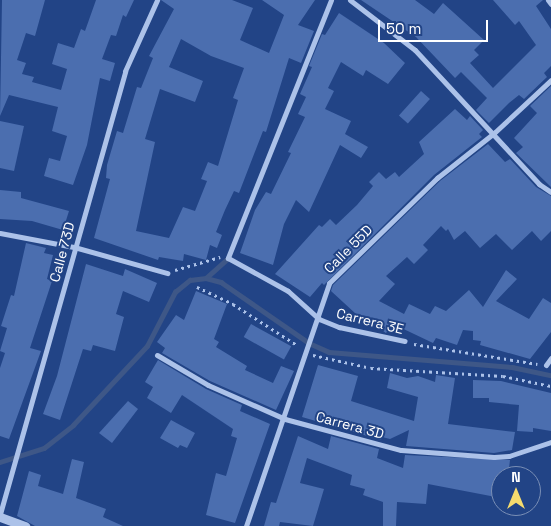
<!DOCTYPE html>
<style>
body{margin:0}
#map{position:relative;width:551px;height:526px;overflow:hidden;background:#224486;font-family:"Space Grotesk",sans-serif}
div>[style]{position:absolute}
.stream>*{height:4.5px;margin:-2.25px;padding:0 2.25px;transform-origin:2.25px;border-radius:2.25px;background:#3e5787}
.building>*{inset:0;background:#4b6eaf;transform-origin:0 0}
.path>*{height:2.5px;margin-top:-1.25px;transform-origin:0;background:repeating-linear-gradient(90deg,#acc2e9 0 2.5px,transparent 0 6.5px)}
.minor>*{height:5px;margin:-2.5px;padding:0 2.5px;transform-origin:2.5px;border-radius:2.5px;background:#acc2e9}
.tertiary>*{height:9px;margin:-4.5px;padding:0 4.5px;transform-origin:4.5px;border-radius:4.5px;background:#acc2e9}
span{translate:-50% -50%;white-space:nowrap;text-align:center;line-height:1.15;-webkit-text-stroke:4px #224486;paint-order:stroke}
.street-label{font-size:14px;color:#fff}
.north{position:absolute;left:491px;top:466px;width:50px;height:50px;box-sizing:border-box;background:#224486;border:1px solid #7a8fb6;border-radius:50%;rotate:0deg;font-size:14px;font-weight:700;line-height:20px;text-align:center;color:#fff}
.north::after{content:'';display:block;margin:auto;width:18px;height:22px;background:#f5db6e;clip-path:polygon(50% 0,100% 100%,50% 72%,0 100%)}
.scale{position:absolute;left:378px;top:20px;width:110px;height:22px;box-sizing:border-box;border:2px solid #fff;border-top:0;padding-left:6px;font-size:15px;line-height:18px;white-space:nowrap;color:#fff;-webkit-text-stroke:4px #224486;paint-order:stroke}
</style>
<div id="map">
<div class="stream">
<div style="left:206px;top:278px;width:30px;rotate:-42deg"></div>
<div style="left:0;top:462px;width:46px;rotate:-17.7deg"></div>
<div style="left:44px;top:448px;width:37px;rotate:-38deg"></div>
<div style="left:73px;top:425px;width:108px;rotate:-46.9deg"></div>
<div style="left:147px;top:346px;width:61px;rotate:-62.6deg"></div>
<div style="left:175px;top:292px;width:19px;rotate:-39deg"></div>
<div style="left:190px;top:280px;width:16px;rotate:-7deg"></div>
<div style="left:206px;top:278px;width:16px;rotate:15deg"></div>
<div style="left:221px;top:282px;width:107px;rotate:34.7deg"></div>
<div style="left:309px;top:343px;width:22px;rotate:24deg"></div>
<div style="left:329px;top:352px;width:184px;rotate:4.7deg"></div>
<div style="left:512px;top:367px;width:40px;rotate:12deg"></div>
</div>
<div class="building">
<div style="clip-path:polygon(2px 0,45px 0,35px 36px,26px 33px,17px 60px,26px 63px,22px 74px,34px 77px,32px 82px,61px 90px,67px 69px,52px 64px,58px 43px,74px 48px,81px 29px,85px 31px,96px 0,134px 0,126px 17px,123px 15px,116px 36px,111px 35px,102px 59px,115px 63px,110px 81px,100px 78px,87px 145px,73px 185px,44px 176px,49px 158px,60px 161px,67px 136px,52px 131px,58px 107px,9px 95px,0 116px)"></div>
<div style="clip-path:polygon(evenodd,161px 0,232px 0,253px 8px,240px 40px,269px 53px,284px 15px,262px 0,315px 0,298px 25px,314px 31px,301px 63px,289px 58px,266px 132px,263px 131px,239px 193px,234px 191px,225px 210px,216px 232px,222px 235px,217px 248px,210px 245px,206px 260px,184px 254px,183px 261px,159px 257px,158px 260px,94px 238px,110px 179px,106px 178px,107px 165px,117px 131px,123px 133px,137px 87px,141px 88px,153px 58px,149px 56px,174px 9px,161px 0,181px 39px,211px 56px,244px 68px,233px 98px,238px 100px,218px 166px,208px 162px,201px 179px,207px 181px,195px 211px,183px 207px,169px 238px,136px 231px,155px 142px,145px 139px,160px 89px,195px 102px,203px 81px,169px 67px,181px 39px)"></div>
<div style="clip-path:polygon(361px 0,415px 0,434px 14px,443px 3px,484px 40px,474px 50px,479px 55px,470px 63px,493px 88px,536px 45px,519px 21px,515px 25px,493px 0,543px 0,536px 6px,551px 29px,551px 66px,544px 73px,547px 77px,524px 99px,519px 95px,509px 103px,489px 123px,476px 110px,487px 98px,461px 72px,455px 78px,416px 37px)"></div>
<div style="clip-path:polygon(339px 13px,384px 43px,405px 63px,388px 84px,366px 70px,363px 76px,341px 62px,328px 88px,334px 91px,325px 109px,351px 121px,345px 134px,368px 147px,361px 158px,340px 145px,309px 212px,296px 200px,284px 224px,273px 265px,240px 253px,255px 210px,266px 192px,271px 194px,291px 153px,288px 152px,305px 117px,298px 114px,306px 97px,300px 94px,312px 67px,309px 66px,322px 34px,325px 35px)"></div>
<div style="clip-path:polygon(551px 86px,551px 187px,516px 153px,523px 147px,514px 138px,537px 113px,530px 106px)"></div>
<div style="left:421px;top:91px;width:12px;height:33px;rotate:42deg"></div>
<div style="clip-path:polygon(455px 109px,467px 120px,470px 116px,483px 130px,479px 134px,482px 137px,434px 175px,324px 285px,322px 283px,310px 297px,275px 274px,319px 225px,322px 227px,330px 219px,336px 225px,357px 205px,373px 186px,369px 182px,379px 172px,386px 179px,395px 172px,399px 177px,424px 154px,419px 142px)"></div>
<div style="clip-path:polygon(0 121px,24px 126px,14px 171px,0 168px)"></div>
<div style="clip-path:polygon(488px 144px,505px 162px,510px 159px,536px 187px,551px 196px,551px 231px,541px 241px,532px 231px,512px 250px,496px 234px,480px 248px,465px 231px,454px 240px,448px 229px,446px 231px,441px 226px,423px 245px,428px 250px,414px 264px,407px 257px,386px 276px,395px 284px,379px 301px,404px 314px,409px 304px,430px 314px,435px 306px,446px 311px,469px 290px,483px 307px,506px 270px,517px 279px,496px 301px,529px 319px,543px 298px,551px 303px,551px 332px,530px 359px,480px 345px,481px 341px,473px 340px,473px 331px,463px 330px,457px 345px,436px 338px,433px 343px,393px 324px,386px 333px,356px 314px,331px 291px,333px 285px,440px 181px)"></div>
<div style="clip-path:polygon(0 190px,21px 192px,21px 198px,69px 211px,63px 230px,32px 221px,0 219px)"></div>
<div style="clip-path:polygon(26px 243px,46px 248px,44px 253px,53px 255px,47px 279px,52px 281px,30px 348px,41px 351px,9px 439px,0 436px,0 368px,5px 353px,0 351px,7px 328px,1px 326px,11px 295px,14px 296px)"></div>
<div style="clip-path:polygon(86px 264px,123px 276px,125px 269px,157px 283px,149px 302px,123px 291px,116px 314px,124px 317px,115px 351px,93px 345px,91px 351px,83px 349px,60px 420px,43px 414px,57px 376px)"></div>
<div style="clip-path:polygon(196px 291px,227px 304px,214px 339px,219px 342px,216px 347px,247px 366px,245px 370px,273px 383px,281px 366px,294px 371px,276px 410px,210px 381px,162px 353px,165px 348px,157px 342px,176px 315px,184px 320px)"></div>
<div style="left:251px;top:324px;width:46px;height:15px;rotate:29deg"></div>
<div style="clip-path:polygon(158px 360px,206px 389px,242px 405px,240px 411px,270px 424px,235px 523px,206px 515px,216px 473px,226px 476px,237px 438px,231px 436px,233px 429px,182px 395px,171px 413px,147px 398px,153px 387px,145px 382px)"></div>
<div style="clip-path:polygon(318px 365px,358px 376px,351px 401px,414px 421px,418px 397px,387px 388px,390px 373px,407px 378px,418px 376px,435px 382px,436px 375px,455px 378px,448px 424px,515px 432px,512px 450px,494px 453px,406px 446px,409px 430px,390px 439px,382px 437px,381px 440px,302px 417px)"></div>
<div style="clip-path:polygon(473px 380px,501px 381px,551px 393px,551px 431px,533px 428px,533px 432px,517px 431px,519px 405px,489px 402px,489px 398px,473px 398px)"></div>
<div style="clip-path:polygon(128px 401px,138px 409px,112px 443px,99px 433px)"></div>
<div style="clip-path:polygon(171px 420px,195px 433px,187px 448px,180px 445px,178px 448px,160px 438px)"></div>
<div style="clip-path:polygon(298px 436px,328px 449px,331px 436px,379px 449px,377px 458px,403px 468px,405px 455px,510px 460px,508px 476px,501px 476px,501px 498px,428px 484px,426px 504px,397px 502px,396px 526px,383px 526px,383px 502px,363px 495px,365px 489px,350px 485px,352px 475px,307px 458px,300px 483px,324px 489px,313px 526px,280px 522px,279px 526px,264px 526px,271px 502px,276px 503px)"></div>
<div style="clip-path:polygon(72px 459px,84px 462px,76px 498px,106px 509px,103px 517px,123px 526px,35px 526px,17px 516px,29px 471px,41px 475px,38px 486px,63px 494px)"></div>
</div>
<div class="path">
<div style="left:175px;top:270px;width:47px;rotate:-16.1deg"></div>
<div style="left:197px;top:287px;width:40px;rotate:25deg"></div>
<div style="left:233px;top:304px;width:76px;rotate:32.6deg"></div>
<div style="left:414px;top:344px;width:125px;rotate:9.2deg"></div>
<div style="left:313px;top:355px;width:59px;rotate:12.6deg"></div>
<div style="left:371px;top:368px;width:132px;rotate:3.5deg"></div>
<div style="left:503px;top:376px;width:49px;rotate:11.8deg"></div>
</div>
<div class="minor">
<div style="left:331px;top:0;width:278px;rotate:111.8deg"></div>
<div style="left:228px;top:258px;width:68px;rotate:28.8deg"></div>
<div style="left:288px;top:291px;width:42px;rotate:42.1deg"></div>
<div style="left:319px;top:319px;width:22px;rotate:22deg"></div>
<div style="left:339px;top:327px;width:67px;rotate:12deg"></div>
<div style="left:350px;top:0;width:82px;rotate:37.6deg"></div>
<div style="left:415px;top:50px;width:183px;rotate:47.2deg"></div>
<div style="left:539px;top:184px;width:14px;rotate:34deg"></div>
<div style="left:548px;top:0;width:5px;rotate:53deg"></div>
<div style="left:0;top:233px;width:75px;rotate:10.7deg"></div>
<div style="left:74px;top:247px;width:97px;rotate:15.6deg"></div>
<div style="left:157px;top:355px;width:59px;rotate:30.5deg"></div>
<div style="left:208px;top:385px;width:84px;rotate:23.8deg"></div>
<div style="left:285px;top:419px;width:120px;rotate:15deg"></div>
<div style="left:401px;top:450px;width:93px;rotate:4.3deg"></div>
<div style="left:494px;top:457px;width:15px;rotate:-4deg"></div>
<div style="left:509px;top:456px;width:44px;rotate:-18.4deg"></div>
<div style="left:546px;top:365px;width:9px;rotate:-54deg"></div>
<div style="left:0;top:514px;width:460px;rotate:-74.2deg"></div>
<div style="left:125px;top:71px;width:78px;rotate:-65.7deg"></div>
<div style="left:246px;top:526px;width:257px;rotate:-71.1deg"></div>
<div style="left:329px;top:283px;width:151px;rotate:-44.2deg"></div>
<div style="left:437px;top:178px;width:73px;rotate:-38.3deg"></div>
<div style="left:494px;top:133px;width:78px;rotate:-42.9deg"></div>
</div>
<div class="tertiary">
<div style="left:0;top:517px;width:27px;rotate:20deg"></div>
</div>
<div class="street-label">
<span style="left:348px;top:249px;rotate:-45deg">Calle 55D</span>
<span style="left:62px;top:252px;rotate:-75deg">Calle 73D</span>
<span style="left:370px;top:321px;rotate:14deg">Carrera 3E</span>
<span style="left:350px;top:425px;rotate:15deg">Carrera 3D</span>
</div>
<div class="north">N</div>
<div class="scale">50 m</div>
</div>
